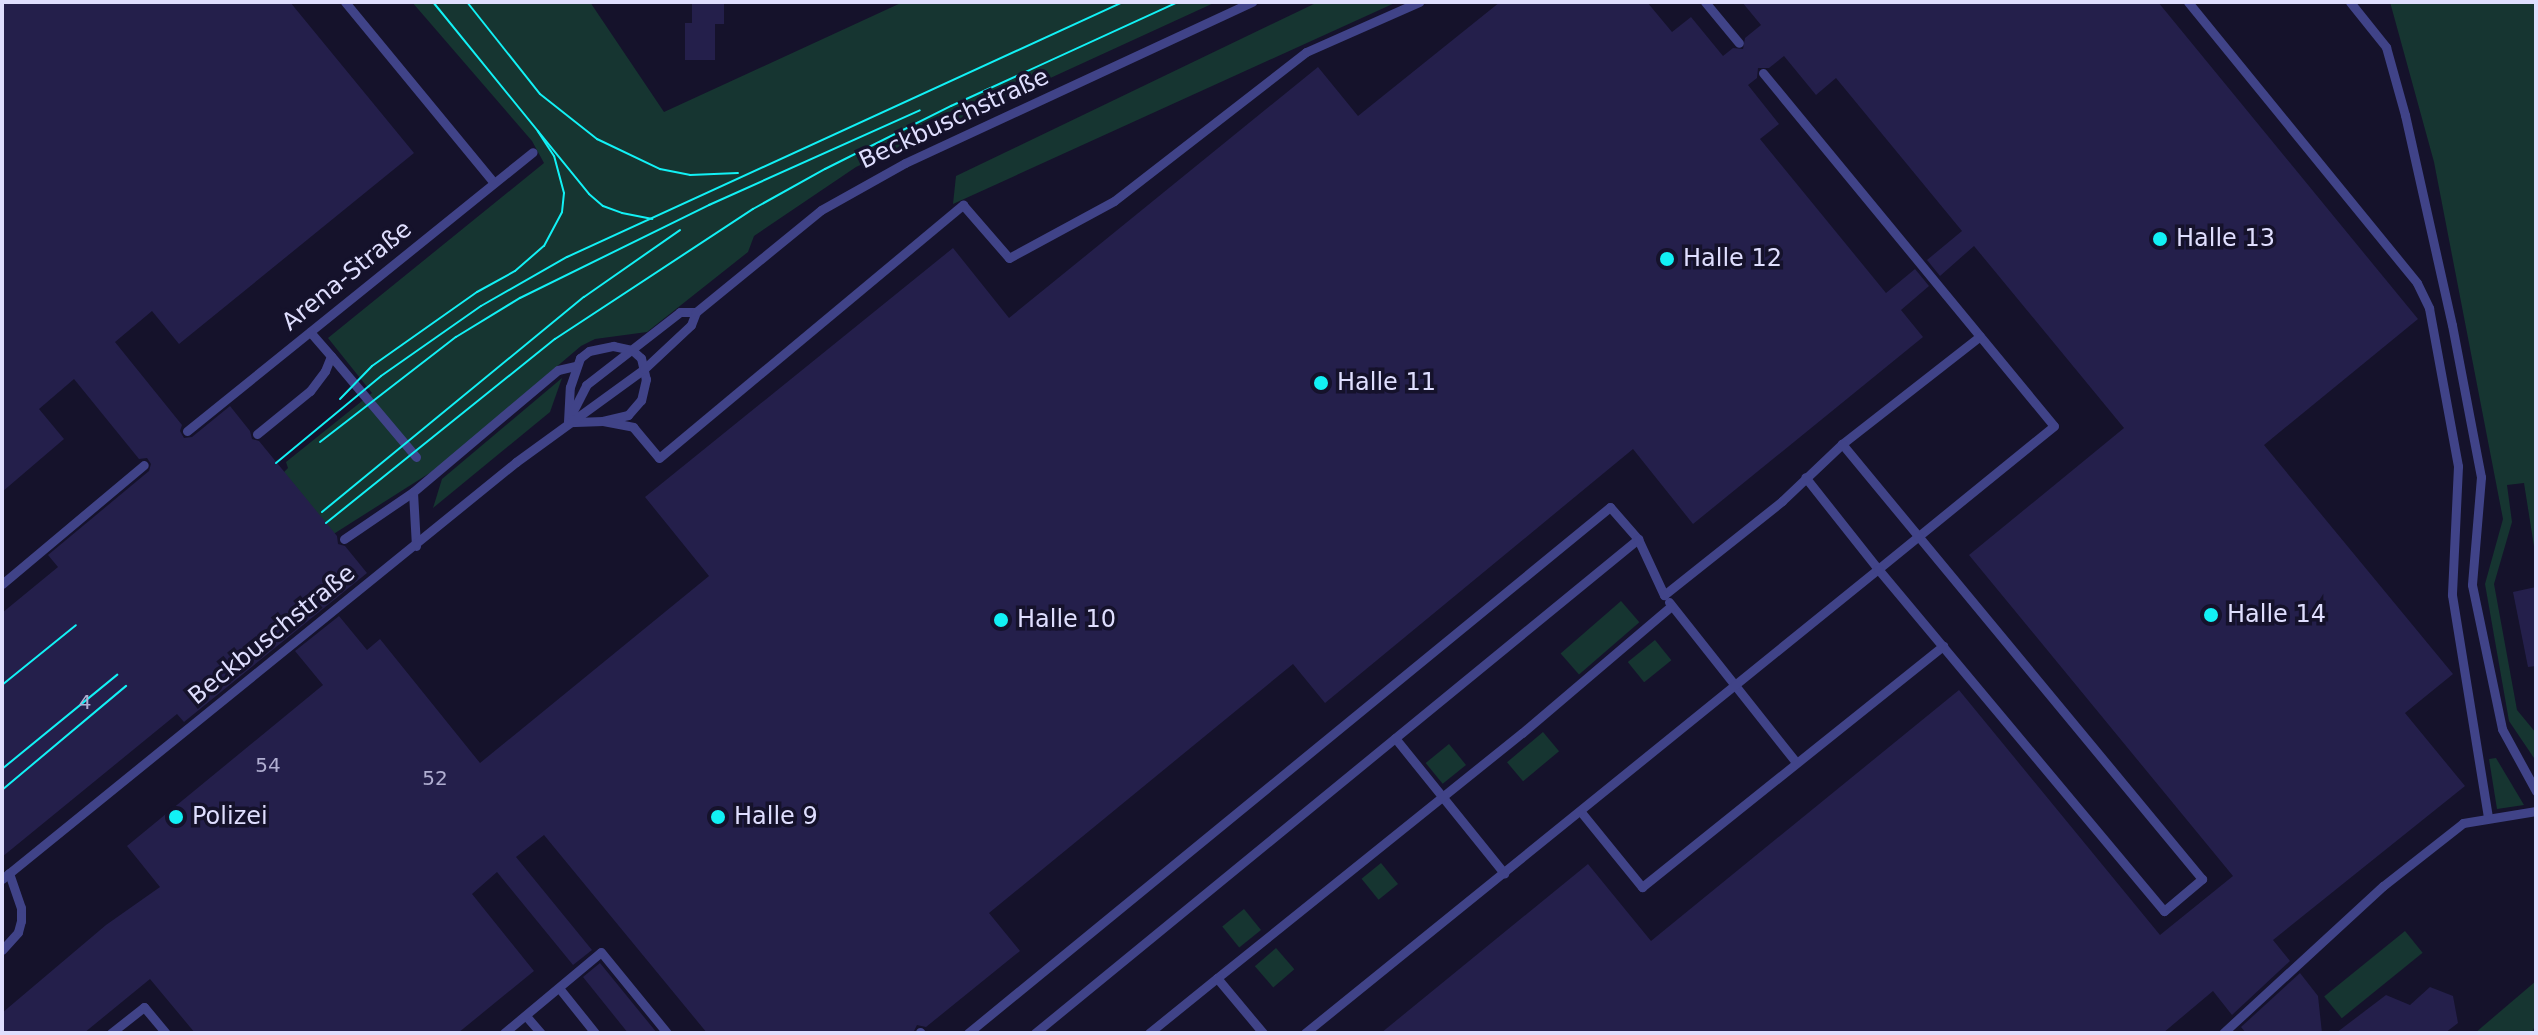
<!DOCTYPE html>
<meta charset="utf-8">
<style>
body{margin:0}
#map{position:relative;width:2538px;height:1035px;overflow:hidden;background:#15122b;font-family:"DejaVu Sans",sans-serif}
div>[style]{position:absolute}
.green>*{inset:0;background:#163531;transform-origin:0 0}
.building>*{inset:0;background:#241f4b}
.lane>*{height:9px;margin:-4.5px;padding:0 4.5px;transform-origin:4.5px;border-radius:4.5px;background:#404388}
.tram>*{height:2px;margin:-1px;padding:0 1px;transform-origin:1px;border-radius:1px;background:#12f1f5}
.dots>*{width:22px;height:22px;translate:-50% -50%;box-sizing:border-box;border:4px solid #15122b;border-radius:50%}
span{translate:-50% -50%;white-space:nowrap;text-align:center;line-height:1.15;-webkit-text-stroke:7px #15122b;paint-order:stroke}
.number-label{font-size:20px;color:#b0aed1}
.number-label span{-webkit-text-stroke-width:0}
.street-label{font-size:24px;color:#dfdefe}
.poi-label{font-size:24px;color:#dfdefe}
.left{translate:0 -50%;text-align:left}
.frame{position:absolute;inset:0;border:4px solid #dfdefe;pointer-events:none}
</style>
<div id="map">
<div class="green">
<div style="clip-path:polygon(412px 2px,590px 2px,664px 112px,903px 2px,1216px 2px,856px 167px,754px 236px,748px 252px,647px 332px,595px 339px,581px 346px,436px 469px,332px 535px,281px 475px,288px 468px,286px 462px,372px 393px,328px 338px,544px 163px,532px 141px)"></div>
<div style="clip-path:polygon(1318px 2px,1397px 2px,953px 204px,956px 176px)"></div>
<div style="clip-path:polygon(2390px 2px,2536px 2px,2536px 559px,2524px 483px,2507px 485px,2512px 522px,2494px 584px,2517px 710px,2536px 733px,2536px 761px,2509px 721px,2485px 584px,2503px 519px,2434px 162px)"></div>
<div style="clip-path:polygon(562px 378px,550px 412px,433px 508px,442px 479px)"></div>
<div style="left:1621px;top:601px;width:28px;height:80px;rotate:49deg"></div>
<div style="left:1655px;top:640px;width:26px;height:35px;rotate:51deg"></div>
<div style="left:1543px;top:732px;width:25px;height:47px;rotate:50deg"></div>
<div style="left:1449px;top:744px;width:27px;height:30px;rotate:51deg"></div>
<div style="clip-path:polygon(2496px 758px,2524px 805px,2497px 809px,2489px 759px)"></div>
<div style="left:1381px;top:863px;width:27px;height:25px;rotate:51deg"></div>
<div style="left:1244px;top:909px;width:27px;height:28px;rotate:51deg"></div>
<div style="left:2405px;top:931px;width:28px;height:104px;rotate:51deg"></div>
<div style="left:1276px;top:948px;width:28px;height:28px;rotate:49deg"></div>
<div style="clip-path:polygon(2536px 981px,2536px 1023px,2532px 1033px,2475px 1033px)"></div>
</div>
<div class="building">
<div style="clip-path:polygon(2px 2px,290px 2px,414px 153px,179px 344px,152px 311px,115px 342px,182px 425px,180px 431px,184px 438px,192px 437px,230px 406px,250px 431px,252px 439px,259px 441px,337px 536px,338px 544px,345px 546px,367px 573px,184px 722px,177px 714px,2px 857px,2px 613px,58px 567px,48px 555px,149px 471px,151px 464px,147px 458px,139px 459px,74px 379px,39px 409px,64px 439px,2px 492px)"></div>
<div style="clip-path:polygon(692px 2px,724px 2px,724px 24px,715px 24px,715px 60px,685px 60px,685px 23px,692px 23px)"></div>
<div style="clip-path:polygon(1500px 2px,1647px 2px,1672px 32px,1691px 17px,1723px 56px,1733px 48px,1743px 49px,1745px 38px,1761px 25px,1742px 2px,2158px 2px,2418px 319px,2264px 445px,2453px 674px,2405px 713px,2465px 786px,2273px 940px,2290px 961px,2232px 1015px,2213px 991px,2163px 1033px,1381px 1033px,1588px 864px,1651px 941px,1959px 690px,2160px 935px,2233px 876px,1969px 555px,2124px 428px,1974px 246px,1940px 276px,1927px 260px,1962px 231px,1836px 78px,1816px 95px,1784px 56px,1769px 68px,1758px 68px,1757px 78px,1748px 85px,1779px 124px,1760px 139px,1886px 293px,1915px 269px,1929px 286px,1901px 310px,1923px 337px,1693px 524px,1633px 449px,1325px 703px,1293px 664px,989px 913px,1020px 951px,926px 1027px,917px 1025px,913px 1033px,707px 1033px,544px 835px,516px 857px,592px 950px,573px 965px,497px 872px,472px 894px,534px 971px,458px 1033px,195px 1033px,150px 979px,84px 1033px,2px 1033px,2px 1013px,106px 925px,160px 887px,127px 846px,323px 685px,295px 651px,339px 616px,367px 650px,380px 639px,480px 763px,709px 576px,645px 497px,953px 248px,1009px 318px,1318px 67px,1358px 116px)"></div>
<div style="clip-path:polygon(2536px 587px,2536px 666px,2528px 667px,2513px 592px)"></div>
<div style="clip-path:polygon(600px 963px,657px 1033px,628px 1033px,583px 977px)"></div>
<div style="clip-path:polygon(2300px 973px,2318px 996px,2322px 1033px,2246px 1033px,2241px 1027px)"></div>
<div style="clip-path:polygon(2430px 987px,2453px 996px,2458px 1023px,2445px 1033px,2336px 1033px,2386px 995px,2410px 1005px)"></div>
</div>
<div class="lane">
<div style="left:345px;top:2px;width:234px;rotate:50.5deg"></div>
<div style="left:1705px;top:2px;width:53px;rotate:50.3deg"></div>
<div style="left:2188px;top:2px;width:362px;rotate:50.8deg"></div>
<div style="left:2417px;top:283px;width:28px;rotate:64deg"></div>
<div style="left:2429px;top:308px;width:161px;rotate:79.6deg"></div>
<div style="left:2458px;top:466px;width:129px;rotate:92.7deg"></div>
<div style="left:2452px;top:595px;width:226px;rotate:80.8deg"></div>
<div style="left:2350px;top:2px;width:58px;rotate:51.3deg"></div>
<div style="left:2386px;top:47px;width:71px;rotate:74.4deg"></div>
<div style="left:2405px;top:115px;width:215px;rotate:77.4deg"></div>
<div style="left:2452px;top:325px;width:155px;rotate:79.2deg"></div>
<div style="left:2481px;top:477px;width:108px;rotate:94.8deg"></div>
<div style="left:2472px;top:585px;width:147px;rotate:78.2deg"></div>
<div style="left:2502px;top:729px;width:71px;rotate:61.3deg"></div>
<div style="left:1763px;top:73px;width:457px;rotate:50.5deg"></div>
<div style="left:2054px;top:426px;width:227px;rotate:140.9deg"></div>
<div style="left:1878px;top:569px;width:117px;rotate:-128.4deg"></div>
<div style="left:613px;top:346px;width:19px;rotate:12deg"></div>
<div style="left:632px;top:350px;width:12px;rotate:42deg"></div>
<div style="left:641px;top:358px;width:22px;rotate:77deg"></div>
<div style="left:646px;top:379px;width:22px;rotate:103deg"></div>
<div style="left:641px;top:400px;width:20px;rotate:131deg"></div>
<div style="left:628px;top:415px;width:26px;rotate:167deg"></div>
<div style="left:603px;top:421px;width:35px;rotate:178deg"></div>
<div style="left:568px;top:422px;width:35px;rotate:-87deg"></div>
<div style="left:570px;top:387px;width:31px;rotate:-71deg"></div>
<div style="left:580px;top:358px;width:11px;rotate:-38deg"></div>
<div style="left:589px;top:351px;width:25px;rotate:-12deg"></div>
<div style="left:331px;top:356px;width:132px;rotate:49.9deg"></div>
<div style="left:569px;top:419px;width:38px;rotate:-63deg"></div>
<div style="left:586px;top:385px;width:119px;rotate:-37.8deg"></div>
<div style="left:680px;top:312px;width:16px"></div>
<div style="left:603px;top:421px;width:31px;rotate:11deg"></div>
<div style="left:633px;top:427px;width:40px;rotate:50deg"></div>
<div style="left:659px;top:458px;width:396px;rotate:-39.8deg"></div>
<div style="left:963px;top:205px;width:70px;rotate:49deg"></div>
<div style="left:1009px;top:258px;width:119px;rotate:-28.5deg"></div>
<div style="left:1114px;top:201px;width:243px;rotate:-37.8deg"></div>
<div style="left:1306px;top:52px;width:124px;rotate:-23.9deg"></div>
<div style="left:187px;top:431px;width:444px;rotate:-38.9deg"></div>
<div style="left:257px;top:434px;width:68px;rotate:-39.1deg"></div>
<div style="left:310px;top:391px;width:25px;rotate:-53deg"></div>
<div style="left:325px;top:371px;width:16px;rotate:-68deg"></div>
<div style="left:331px;top:356px;width:32px;rotate:-131deg"></div>
<div style="left:344px;top:539px;width:83px;rotate:-34.3deg"></div>
<div style="left:416px;top:546px;width:54px;rotate:-93.2deg"></div>
<div style="left:413px;top:492px;width:189px;rotate:-40.1deg"></div>
<div style="left:558px;top:370px;width:18px;rotate:-13deg"></div>
<div style="left:2px;top:584px;width:185px;rotate:-40deg"></div>
<div style="left:1669px;top:602px;width:204px;rotate:51.6deg"></div>
<div style="left:1395px;top:738px;width:174px;rotate:51.1deg"></div>
<div style="left:1581px;top:812px;width:97px;rotate:50.9deg"></div>
<div style="left:1642px;top:887px;width:386px;rotate:-38.7deg"></div>
<div style="left:2px;top:879px;width:662px;rotate:-39.05deg"></div>
<div style="left:516px;top:462px;width:158px;rotate:-36deg"></div>
<div style="left:644px;top:369px;width:64px;rotate:-43.1deg"></div>
<div style="left:691px;top:325px;width:14px;rotate:-69deg"></div>
<div style="left:696px;top:312px;width:161px;rotate:-39.2deg"></div>
<div style="left:821px;top:210px;width:96px;rotate:-29.2deg"></div>
<div style="left:905px;top:163px;width:383px;rotate:-24.9deg"></div>
<div style="left:2px;top:950px;width:24px;rotate:-48deg"></div>
<div style="left:18px;top:932px;width:11px;rotate:-75deg"></div>
<div style="left:21px;top:921px;width:13px;rotate:-90deg"></div>
<div style="left:21px;top:908px;width:37px;rotate:-109deg"></div>
<div style="left:1217px;top:978px;width:391px;rotate:-38.8deg"></div>
<div style="left:1522px;top:733px;width:196px;rotate:-40.4deg"></div>
<div style="left:559px;top:988px;width:58px;rotate:51.3deg"></div>
<div style="left:526px;top:1016px;width:23px;rotate:49deg"></div>
<div style="left:920px;top:1032px;width:1px;rotate:45deg"></div>
<div style="left:111px;top:1033px;width:42px;rotate:-38.2deg"></div>
<div style="left:144px;top:1007px;width:34px;rotate:50deg"></div>
<div style="left:504px;top:1033px;width:126px;rotate:-39.9deg"></div>
<div style="left:601px;top:952px;width:104px;rotate:50.8deg"></div>
<div style="left:968px;top:1033px;width:830px;rotate:-39.33deg"></div>
<div style="left:1610px;top:507px;width:43px;rotate:48.8deg"></div>
<div style="left:1035px;top:1033px;width:780px;rotate:-39.33deg"></div>
<div style="left:1638px;top:539px;width:62px;rotate:65.1deg"></div>
<div style="left:1664px;top:595px;width:151px;rotate:-38.5deg"></div>
<div style="left:1782px;top:501px;width:83px;rotate:-43.5deg"></div>
<div style="left:1842px;top:444px;width:175px;rotate:-38deg"></div>
<div style="left:1149px;top:1033px;width:87px;rotate:-39deg"></div>
<div style="left:1217px;top:978px;width:72px;rotate:50.1deg"></div>
<div style="left:1305px;top:1033px;width:737px;rotate:-39deg"></div>
<div style="left:1878px;top:569px;width:446px;rotate:50.1deg"></div>
<div style="left:2164px;top:911px;width:50px;rotate:-40.1deg"></div>
<div style="left:2202px;top:879px;width:565px;rotate:-129.61deg"></div>
<div style="left:2223px;top:1033px;width:217px;rotate:-42.6deg"></div>
<div style="left:2383px;top:886px;width:102px;rotate:-38.2deg"></div>
<div style="left:2463px;top:823px;width:74px;rotate:-9.3deg"></div>
</div>
<div class="tram">
<div style="left:433px;top:2px;width:247px;rotate:50.9deg"></div>
<div style="left:589px;top:194px;width:18px;rotate:41deg"></div>
<div style="left:603px;top:206px;width:20px;rotate:20deg"></div>
<div style="left:622px;top:213px;width:31px;rotate:11deg"></div>
<div style="left:467px;top:2px;width:117px;rotate:51.6deg"></div>
<div style="left:540px;top:94px;width:73px;rotate:38.3deg"></div>
<div style="left:597px;top:139px;width:70px;rotate:25.5deg"></div>
<div style="left:660px;top:169px;width:31px;rotate:11deg"></div>
<div style="left:690px;top:175px;width:48px;rotate:-2.4deg"></div>
<div style="left:340px;top:399px;width:46px;rotate:-45.9deg"></div>
<div style="left:372px;top:366px;width:128px;rotate:-35.2deg"></div>
<div style="left:477px;top:292px;width:43px;rotate:-28.9deg"></div>
<div style="left:515px;top:271px;width:38px;rotate:-41deg"></div>
<div style="left:544px;top:246px;width:38px;rotate:-62deg"></div>
<div style="left:562px;top:212px;width:19px;rotate:-84deg"></div>
<div style="left:564px;top:193px;width:38px;rotate:-105deg"></div>
<div style="left:554px;top:156px;width:30px;rotate:-123deg"></div>
<div style="left:320px;top:442px;width:172px;rotate:-37.7deg"></div>
<div style="left:456px;top:337px;width:75px;rotate:-31.4deg"></div>
<div style="left:520px;top:298px;width:211px;rotate:-26.2deg"></div>
<div style="left:709px;top:205px;width:231px;rotate:-24.2deg"></div>
<div style="left:276px;top:463px;width:136px;rotate:-39.6deg"></div>
<div style="left:381px;top:376px;width:122px;rotate:-35deg"></div>
<div style="left:481px;top:306px;width:99px;rotate:-29.7deg"></div>
<div style="left:567px;top:257px;width:612px;rotate:-24.64deg"></div>
<div style="left:322px;top:512px;width:339px;rotate:-39.4deg"></div>
<div style="left:584px;top:297px;width:117px;rotate:-34.9deg"></div>
<div style="left:326px;top:523px;width:294px;rotate:-38.8deg"></div>
<div style="left:555px;top:339px;width:237px;rotate:-33.3deg"></div>
<div style="left:753px;top:209px;width:82px;rotate:-29.1deg"></div>
<div style="left:825px;top:169px;width:141px;rotate:-26.6deg"></div>
<div style="left:951px;top:106px;width:250px;rotate:-24.6deg"></div>
<div style="left:2px;top:685px;width:95px;rotate:-39deg"></div>
<div style="left:2px;top:769px;width:149px;rotate:-39.3deg"></div>
<div style="left:2px;top:790px;width:162px;rotate:-40deg"></div>
</div>
<div class="dots">
<div style="left:2160px;top:239px;background:#12f1f5"></div>
<div style="left:1667px;top:259px;background:#12f1f5"></div>
<div style="left:1321px;top:383px;background:#12f1f5"></div>
<div style="left:2211px;top:615px;background:#12f1f5"></div>
<div style="left:1001px;top:620px;background:#12f1f5"></div>
<div style="left:176px;top:817px;background:#12f1f5"></div>
<div style="left:718px;top:817px;background:#12f1f5"></div>
</div>
<div class="number-label">
<span style="left:85px;top:702px">4</span>
<span style="left:268px;top:765px">54</span>
<span style="left:435px;top:778px">52</span>
</div>
<div class="street-label">
<span style="left:954px;top:119px;rotate:-25deg">Beckbuschstraße</span>
<span style="left:347px;top:276px;rotate:-39deg">Arena-Straße</span>
<span style="left:272px;top:635px;rotate:-39deg">Beckbuschstraße</span>
</div>
<div class="poi-label">
<span class="left" style="left:2176px;top:239px">Halle 13</span>
<span class="left" style="left:1683px;top:259px">Halle 12</span>
<span class="left" style="left:1337px;top:383px">Halle 11</span>
<span class="left" style="left:2227px;top:615px">Halle 14</span>
<span class="left" style="left:1017px;top:620px">Halle 10</span>
<span class="left" style="left:192px;top:817px">Polizei</span>
<span class="left" style="left:734px;top:817px">Halle 9</span>
</div>
<div class="frame"></div>
</div>
